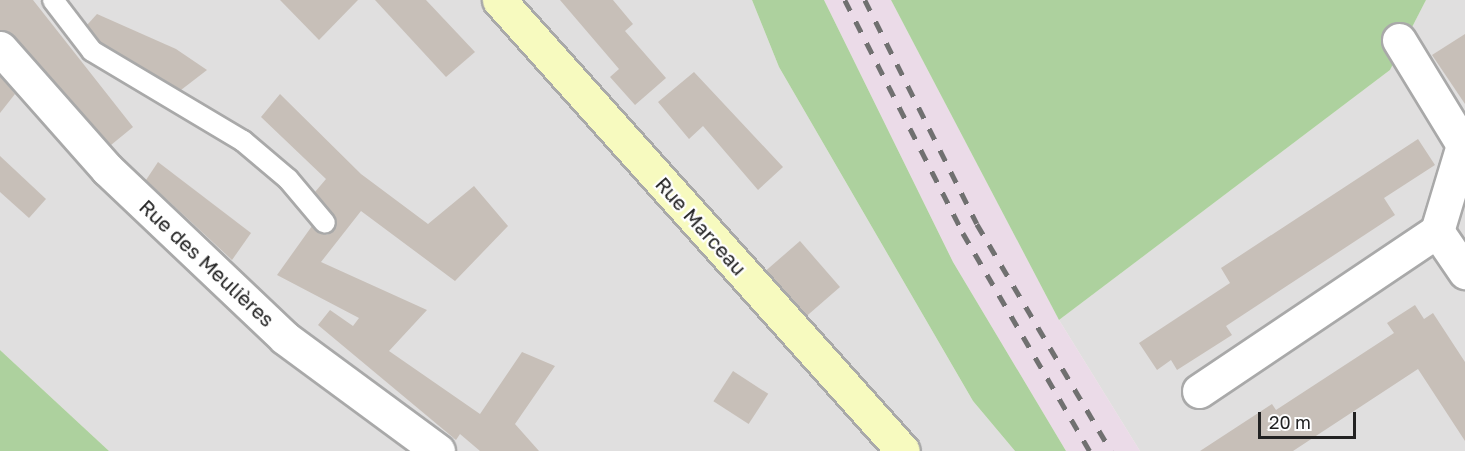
<!DOCTYPE html>
<meta charset="utf-8">
<style>
body{margin:0}
#map{position:relative;width:1465px;height:451px;overflow:hidden;background:#f2efe9;font-family:"Golos Text",sans-serif}
div>[style]{position:absolute}
.residential>*{inset:0;background:#e0dfdf}
.industrial>*{inset:0;background:#ebdbe8}
.forest>*{inset:0;background:#add19e}
.building>*{inset:0;background:#c7bfb8;transform-origin:0 0}
.roads{filter:drop-shadow(2px 0 #a9a9a9) drop-shadow(-2px 0 #a9a9a9) drop-shadow(0 2px #a9a9a9) drop-shadow(0 -2px #a9a9a9)}
.lane>*{height:20px;margin:-10px;padding:0 10px;transform-origin:10px;border-radius:10px;background:#fff}
.street>*{height:33px;margin:-16.5px;padding:0 16.5px;transform-origin:16.5px;border-radius:16.5px;background:#fff}
.secondary>*{height:33px;margin:-16.5px;padding:0 16.5px;transform-origin:16.5px;border-radius:16.5px;background:#f7fabf}
.rail>*{height:4.5px;margin-top:-2.25px;transform-origin:0;background:repeating-linear-gradient(90deg,#707070 0 12px,transparent 0 24px)}
span{translate:-50% -50%;white-space:nowrap;text-align:center;line-height:1.15;-webkit-text-stroke:4.5px #fff;paint-order:stroke}
.street-label{font-size:20px;color:#222}
.scale{position:absolute;left:1258px;top:412px;width:98px;height:27px;box-sizing:border-box;border:3px solid #222;border-top:0;padding-left:8px;font-size:18px;line-height:21px;white-space:nowrap;color:#222;-webkit-text-stroke:4px #fff;paint-order:stroke}
</style>
<div id="map">
<div class="residential">
<div style="clip-path:polygon(0 0,752px 0,779px 67px,973px 401px,1015px 451px,109px 451px,0 350px)"></div>
<div style="clip-path:polygon(1426px 0,1465px 0,1465px 451px,1140px 451px,1059px 320px,1390px 70px)"></div>
</div>
<div class="industrial">
<div style="clip-path:polygon(824px 0,891px 0,1059px 320px,1140px 451px,1066px 451px,953px 262px)"></div>
</div>
<div class="forest">
<div style="clip-path:polygon(752px 0,824px 0,953px 262px,1066px 451px,1015px 451px,973px 401px,779px 67px)"></div>
<div style="clip-path:polygon(891px 0,1426px 0,1390px 70px,1059px 320px)"></div>
<div style="clip-path:polygon(0 350px,109px 451px,0 451px)"></div>
</div>
<div class="building">
<div style="clip-path:polygon(0 0,33px 0,133px 127px,111px 145px,14px 36px,0 30px)"></div>
<div style="clip-path:polygon(280px 0,358px 0,319px 40px)"></div>
<div style="clip-path:polygon(375px 0,426px 0,475px 52px,446px 77px)"></div>
<div style="clip-path:polygon(560px 0,613px 0,633px 24px,625px 31px,666px 78px,635px 105px,610px 77px,619px 69px)"></div>
<div style="clip-path:polygon(97px 14px,176px 49px,207px 70px,181px 90px,100px 42px,87px 25px)"></div>
<div style="clip-path:polygon(1465px 34px,1465px 104px,1432px 55px)"></div>
<div style="clip-path:polygon(694px 72px,783px 167px,758px 190px,703px 126px,689px 139px,658px 102px)"></div>
<div style="clip-path:polygon(0 76px,15px 94px,0 113px)"></div>
<div style="clip-path:polygon(280px 94px,361px 174px,428px 224px,474px 186px,508px 226px,455px 281px,361px 211px,321px 262px,427px 310px,389px 351px,480px 414px,522px 352px,555px 366px,515px 424px,539px 451px,480px 451px,460px 434px,456px 440px,318px 325px,330px 310px,353px 326px,359px 318px,277px 275px,312px 226px,327px 235px,337px 221px,315px 192px,326px 179px,261px 117px)"></div>
<div style="clip-path:polygon(1418px 139px,1435px 165px,1384px 198px,1395px 215px,1226px 326px,1232px 335px,1177px 370px,1171px 360px,1157px 370px,1139px 343px,1230px 283px,1221px 268px)"></div>
<div style="clip-path:polygon(0 156px,46px 199px,29px 218px,0 192px)"></div>
<div style="clip-path:polygon(158px 162px,251px 233px,232px 260px,146px 180px)"></div>
<div style="left:800px;top:241px;width:61px;height:45px;rotate:49deg"></div>
<div style="clip-path:polygon(1415px 305px,1424px 319px,1433px 313px,1465px 362px,1465px 441px,1418px 369px,1293px 451px,1200px 451px,1272px 404px,1276px 410px,1394px 333px,1387px 323px)"></div>
<div style="left:733px;top:371px;width:42px;height:36px;rotate:33deg"></div>
</div>
<div class="roads">
<div class="lane">
<div style="left:53px;top:0;width:64px;rotate:52.6deg"></div>
<div style="left:92px;top:51px;width:176px;rotate:30.8deg"></div>
<div style="left:243px;top:141px;width:59px;rotate:40.2deg"></div>
<div style="left:288px;top:179px;width:57px;rotate:49.9deg"></div>
</div>
<div class="street">
<div style="left:1399px;top:40px;width:123px;rotate:58.6deg"></div>
<div style="left:1463px;top:145px;width:90px;rotate:106.8deg"></div>
<div style="left:0;top:48px;width:162px;rotate:48.5deg"></div>
<div style="left:107px;top:169px;width:245px;rotate:43.5deg"></div>
<div style="left:285px;top:338px;width:190px;rotate:36.4deg"></div>
<div style="left:1199px;top:391px;width:287px;rotate:-33.9deg"></div>
<div style="left:1437px;top:231px;width:50px;rotate:55.7deg"></div>
</div>
<div class="secondary">
<div style="left:499px;top:0;width:605px;rotate:48.15deg"></div>
</div>
</div>
<div class="rail">
<div style="left:845px;top:0;width:261px;rotate:63.1deg"></div>
<div style="left:963px;top:233px;width:252px;rotate:59.8deg"></div>
<div style="left:865px;top:0;width:250px;rotate:63.4deg"></div>
<div style="left:977px;top:224px;width:264px;rotate:59.4deg"></div>
</div>
<div class="street-label">
<span style="left:701px;top:226px;rotate:48deg">Rue Marceau</span>
<span style="left:207px;top:263px;rotate:43deg">Rue des Meulières</span>
</div>
<div class="scale">20 m</div>
</div>
